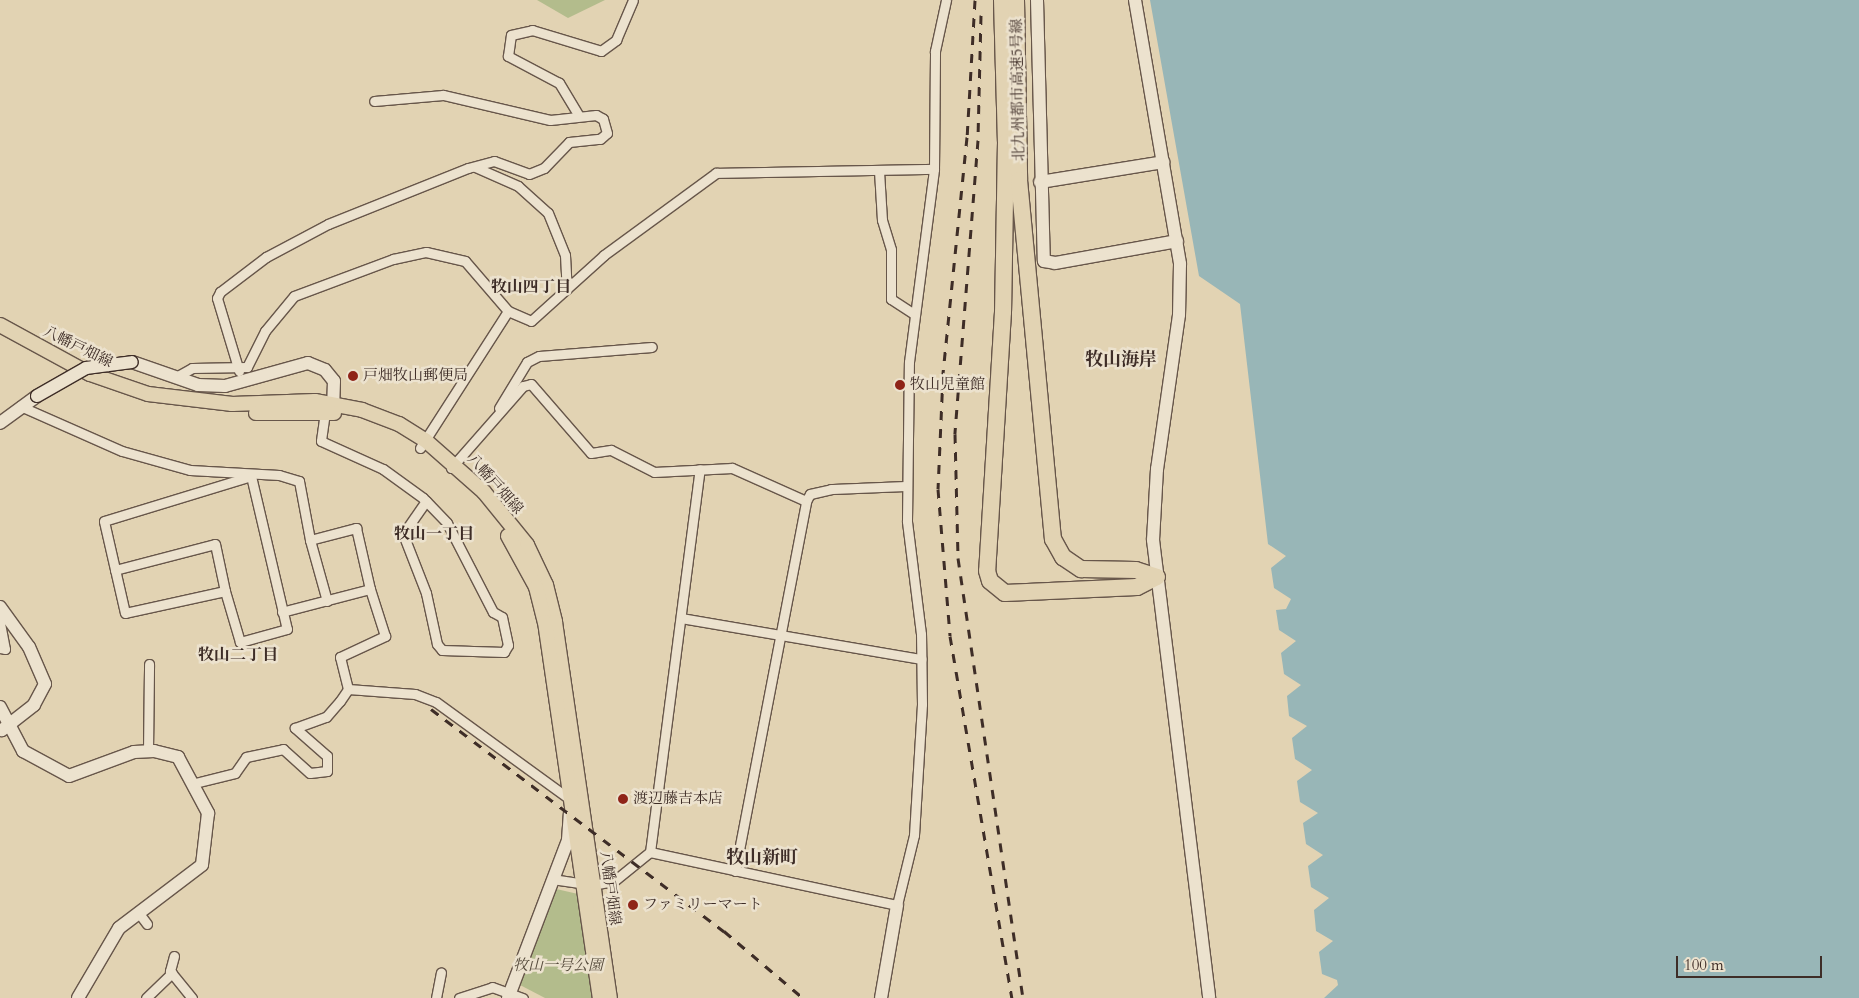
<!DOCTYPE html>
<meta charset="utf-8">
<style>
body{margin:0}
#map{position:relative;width:1859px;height:998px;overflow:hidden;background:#e2d3b3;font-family:Cardo,"Noto Serif JP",serif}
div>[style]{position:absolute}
.green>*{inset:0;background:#b3bc8c}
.water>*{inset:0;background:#98b6b7}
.roads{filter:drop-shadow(1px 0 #67564a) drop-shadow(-1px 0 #67564a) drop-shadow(0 1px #67564a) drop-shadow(0 -1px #67564a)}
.street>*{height:9px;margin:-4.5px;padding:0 4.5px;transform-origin:4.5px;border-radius:4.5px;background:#ece2ce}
.secondary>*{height:12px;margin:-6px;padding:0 6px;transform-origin:6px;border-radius:6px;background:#ece2ce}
.primary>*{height:14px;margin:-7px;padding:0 7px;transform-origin:7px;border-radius:7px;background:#e2d3b3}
.highway>*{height:16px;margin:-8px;padding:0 8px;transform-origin:8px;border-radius:8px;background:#e2d3b3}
.rail>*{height:3px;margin-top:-1.5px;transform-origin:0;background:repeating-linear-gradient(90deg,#3e2d27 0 9px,transparent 0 18px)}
.bridges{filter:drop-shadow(1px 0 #3e2d27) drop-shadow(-1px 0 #3e2d27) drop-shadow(0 1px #3e2d27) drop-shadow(0 -1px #3e2d27)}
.secondary-bridge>*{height:12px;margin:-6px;padding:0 6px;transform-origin:6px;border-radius:6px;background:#ece2ce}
.dots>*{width:14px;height:14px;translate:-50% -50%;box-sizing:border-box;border:2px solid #ece2ce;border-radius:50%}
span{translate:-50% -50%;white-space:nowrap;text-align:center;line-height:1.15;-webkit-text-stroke:5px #ece2ce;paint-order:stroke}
.street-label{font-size:15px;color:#3e2d27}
.poi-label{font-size:15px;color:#3e2d27}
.left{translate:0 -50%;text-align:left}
.park-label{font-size:15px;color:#554a3b;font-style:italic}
.neighbourhood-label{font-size:16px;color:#3e2d27;font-weight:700}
.quarter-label{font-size:18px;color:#3e2d27;font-weight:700}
.scale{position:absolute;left:1676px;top:956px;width:146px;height:22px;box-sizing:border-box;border:2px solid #3e2d27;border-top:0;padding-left:6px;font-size:15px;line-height:18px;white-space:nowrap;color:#3e2d27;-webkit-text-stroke:4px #ece2ce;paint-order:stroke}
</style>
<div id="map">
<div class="green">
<div style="clip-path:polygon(537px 0,605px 0,568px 18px)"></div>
<div style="clip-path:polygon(552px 888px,578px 894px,594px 998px,545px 998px,520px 985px)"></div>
</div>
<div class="water">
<div style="clip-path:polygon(1150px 0,1859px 0,1859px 998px,1324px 998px,1338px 985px,1337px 980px,1322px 974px,1319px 952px,1333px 941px,1316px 931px,1314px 910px,1329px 898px,1311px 887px,1308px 866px,1323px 855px,1306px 844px,1303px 823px,1318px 813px,1300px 802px,1297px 781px,1312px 770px,1295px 759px,1292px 738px,1307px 726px,1289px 716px,1287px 696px,1301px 685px,1284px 674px,1281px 653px,1296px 641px,1279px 630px,1276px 610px,1286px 609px,1291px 599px,1274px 588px,1271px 568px,1286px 556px,1268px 544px,1240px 304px,1199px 276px)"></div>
</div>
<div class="roads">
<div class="street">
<div style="left:579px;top:116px;width:39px;rotate:-121deg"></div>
<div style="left:559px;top:83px;width:58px;rotate:-152.1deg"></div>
<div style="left:508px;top:56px;width:21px;rotate:-82deg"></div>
<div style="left:511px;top:35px;width:22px;rotate:-13deg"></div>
<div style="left:532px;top:30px;width:72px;rotate:16.9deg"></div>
<div style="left:601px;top:51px;width:19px;rotate:-36deg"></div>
<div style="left:616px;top:40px;width:43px;rotate:-67deg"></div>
<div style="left:475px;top:167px;width:47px;rotate:23.8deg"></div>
<div style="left:518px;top:186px;width:40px;rotate:42deg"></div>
<div style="left:548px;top:213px;width:45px;rotate:68deg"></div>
<div style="left:565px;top:255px;width:34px;rotate:87deg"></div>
<div style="left:879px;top:171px;width:49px;rotate:86.5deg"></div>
<div style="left:882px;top:220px;width:31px;rotate:73deg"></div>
<div style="left:891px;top:250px;width:49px;rotate:90deg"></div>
<div style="left:891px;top:299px;width:27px;rotate:33deg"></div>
<div style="left:239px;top:371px;width:76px;rotate:-106.8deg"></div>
<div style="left:217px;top:298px;width:7px;rotate:-63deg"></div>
<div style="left:220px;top:292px;width:58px;rotate:-37.3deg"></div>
<div style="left:266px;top:257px;width:70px;rotate:-28deg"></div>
<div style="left:328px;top:224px;width:151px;rotate:-21.8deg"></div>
<div style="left:468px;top:168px;width:27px;rotate:-15deg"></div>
<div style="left:494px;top:161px;width:37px;rotate:20deg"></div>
<div style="left:529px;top:174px;width:16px;rotate:-22deg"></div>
<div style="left:544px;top:168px;width:36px;rotate:-46deg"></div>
<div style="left:569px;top:142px;width:31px;rotate:-6deg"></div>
<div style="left:600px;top:139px;width:9px;rotate:-41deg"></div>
<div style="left:607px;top:133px;width:15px;rotate:-106deg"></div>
<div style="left:603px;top:119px;width:8px;rotate:-150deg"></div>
<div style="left:596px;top:115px;width:46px;rotate:173.8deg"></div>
<div style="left:550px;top:120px;width:110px;rotate:-166.8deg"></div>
<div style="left:443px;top:95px;width:69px;rotate:175deg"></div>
<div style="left:176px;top:377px;width:18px;rotate:-29deg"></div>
<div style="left:192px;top:368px;width:55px;rotate:-1deg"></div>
<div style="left:247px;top:367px;width:40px;rotate:-63.4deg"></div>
<div style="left:265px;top:331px;width:45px;rotate:-50.4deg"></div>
<div style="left:294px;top:296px;width:106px;rotate:-20.5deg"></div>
<div style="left:393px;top:259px;width:34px;rotate:-12deg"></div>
<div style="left:426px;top:252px;width:40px;rotate:13deg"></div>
<div style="left:465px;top:261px;width:66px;rotate:49.3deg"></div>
<div style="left:508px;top:311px;width:25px;rotate:23deg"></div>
<div style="left:531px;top:321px;width:98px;rotate:-42.1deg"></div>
<div style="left:604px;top:255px;width:139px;rotate:-36.2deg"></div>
<div style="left:716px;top:173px;width:218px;rotate:-1.1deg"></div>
<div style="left:20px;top:406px;width:111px;rotate:23.8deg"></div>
<div style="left:122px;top:451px;width:71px;rotate:15.6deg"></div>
<div style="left:190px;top:470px;width:89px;rotate:3.2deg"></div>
<div style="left:279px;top:475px;width:21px;rotate:17deg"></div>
<div style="left:299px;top:481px;width:60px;rotate:79.4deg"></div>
<div style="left:499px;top:408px;width:54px;rotate:-58.7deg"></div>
<div style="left:527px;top:362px;width:13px;rotate:-27deg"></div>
<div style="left:539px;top:356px;width:113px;rotate:-4.6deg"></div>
<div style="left:325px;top:412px;width:29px;rotate:98deg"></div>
<div style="left:321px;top:441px;width:68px;rotate:24.3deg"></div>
<div style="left:383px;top:469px;width:49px;rotate:35.9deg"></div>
<div style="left:423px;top:498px;width:4px;rotate:45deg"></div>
<div style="left:426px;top:501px;width:30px;rotate:46deg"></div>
<div style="left:447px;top:523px;width:100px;rotate:62.7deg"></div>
<div style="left:493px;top:612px;width:10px;rotate:29deg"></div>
<div style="left:502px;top:617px;width:29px;rotate:78deg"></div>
<div style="left:508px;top:645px;width:8px;rotate:120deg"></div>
<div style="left:504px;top:652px;width:62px;rotate:-178.2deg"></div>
<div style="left:442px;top:650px;width:8px;rotate:-130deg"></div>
<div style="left:437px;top:644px;width:52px;rotate:-102.2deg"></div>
<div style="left:426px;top:593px;width:63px;rotate:-111.3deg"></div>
<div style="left:403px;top:534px;width:40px;rotate:-55.1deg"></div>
<div style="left:420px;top:448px;width:163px;rotate:-57.3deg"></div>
<div style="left:451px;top:468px;width:109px;rotate:-48.7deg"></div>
<div style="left:523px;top:386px;width:8px;rotate:-14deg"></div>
<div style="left:531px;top:384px;width:91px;rotate:49deg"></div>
<div style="left:591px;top:453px;width:20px;rotate:-9deg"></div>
<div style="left:611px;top:450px;width:48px;rotate:27.1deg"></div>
<div style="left:654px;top:472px;width:78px;rotate:-2.9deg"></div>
<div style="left:732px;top:468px;width:81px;rotate:24deg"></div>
<div style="left:251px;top:476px;width:157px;rotate:76.8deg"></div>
<div style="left:287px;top:629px;width:49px;rotate:164.5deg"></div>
<div style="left:240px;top:642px;width:53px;rotate:-106.4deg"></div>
<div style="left:225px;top:591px;width:102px;rotate:167.6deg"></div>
<div style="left:125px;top:613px;width:94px;rotate:-102.9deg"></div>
<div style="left:104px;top:521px;width:154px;rotate:-17deg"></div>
<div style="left:115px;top:570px;width:103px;rotate:-14.6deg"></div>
<div style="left:215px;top:544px;width:48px;rotate:78deg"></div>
<div style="left:327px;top:601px;width:63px;rotate:-105.6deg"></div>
<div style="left:310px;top:540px;width:48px;rotate:-14.6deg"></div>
<div style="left:356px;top:528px;width:63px;rotate:77.1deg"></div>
<div style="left:681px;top:618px;width:244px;rotate:9.7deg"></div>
<div style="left:0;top:648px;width:5px;rotate:11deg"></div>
<div style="left:5px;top:649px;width:25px;rotate:-101deg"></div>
<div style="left:0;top:624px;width:12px;rotate:-70deg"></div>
<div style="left:348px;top:689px;width:67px;rotate:4.3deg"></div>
<div style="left:415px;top:694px;width:22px;rotate:21deg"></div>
<div style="left:436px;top:702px;width:167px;rotate:36deg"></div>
<div style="left:148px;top:751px;width:87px;rotate:-89.3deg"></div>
<div style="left:195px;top:783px;width:41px;rotate:-14deg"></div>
<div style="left:235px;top:773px;width:19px;rotate:-55deg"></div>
<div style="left:246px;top:757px;width:38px;rotate:-12deg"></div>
<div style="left:283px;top:749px;width:36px;rotate:42deg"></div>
<div style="left:310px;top:773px;width:17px;rotate:-7deg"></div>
<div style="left:327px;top:771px;width:15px;rotate:-90deg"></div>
<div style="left:327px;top:756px;width:43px;rotate:-138.8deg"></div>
<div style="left:295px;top:728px;width:33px;rotate:-20deg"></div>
<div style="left:326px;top:717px;width:21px;rotate:-49deg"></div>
<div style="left:340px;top:701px;width:14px;rotate:-56deg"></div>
<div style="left:348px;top:689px;width:33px;rotate:-104deg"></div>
<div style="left:340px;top:657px;width:50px;rotate:-25deg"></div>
<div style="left:385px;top:636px;width:49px;rotate:-107.7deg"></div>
<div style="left:370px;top:589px;width:91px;rotate:165.4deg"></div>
<div style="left:650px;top:852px;width:386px;rotate:-82.6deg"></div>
<div style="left:735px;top:871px;width:377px;rotate:-79.1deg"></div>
<div style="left:806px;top:501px;width:8px;rotate:-60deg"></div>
<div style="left:810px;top:494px;width:22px;rotate:-13deg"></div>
<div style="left:831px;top:489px;width:76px;rotate:-2.3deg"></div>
<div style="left:552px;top:879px;width:40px;rotate:8.5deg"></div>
<div style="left:592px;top:885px;width:22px;rotate:-10deg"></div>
<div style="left:614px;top:881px;width:46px;rotate:-38.9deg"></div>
<div style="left:650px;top:852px;width:253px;rotate:12.1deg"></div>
<div style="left:897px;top:905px;width:72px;rotate:-76.3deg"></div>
<div style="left:914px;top:835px;width:131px;rotate:-86.5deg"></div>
<div style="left:922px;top:704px;width:70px;rotate:-90.8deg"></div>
<div style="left:921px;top:634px;width:114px;rotate:-97.1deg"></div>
<div style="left:907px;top:521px;width:159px;rotate:-89.3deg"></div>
<div style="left:909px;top:362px;width:195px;rotate:-82.6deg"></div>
<div style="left:934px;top:169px;width:118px;rotate:-89.5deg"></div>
<div style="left:935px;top:51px;width:52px;rotate:-77.8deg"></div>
<div style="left:138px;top:912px;width:15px;rotate:53deg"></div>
<div style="left:174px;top:956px;width:16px;rotate:105deg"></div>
<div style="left:170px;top:971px;width:35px;rotate:51deg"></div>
<div style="left:146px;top:998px;width:36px;rotate:-44deg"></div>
<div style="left:436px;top:998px;width:26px;rotate:-79deg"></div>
<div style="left:459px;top:998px;width:35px;rotate:-18deg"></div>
<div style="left:492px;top:987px;width:33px;rotate:20deg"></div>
</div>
<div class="secondary">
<div style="left:1037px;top:0;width:261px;rotate:88.5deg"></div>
<div style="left:1044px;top:261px;width:11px;rotate:10deg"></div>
<div style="left:1055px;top:263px;width:124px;rotate:-10.2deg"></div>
<div style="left:1135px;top:0;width:268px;rotate:80.3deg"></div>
<div style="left:1180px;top:264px;width:51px;rotate:91.1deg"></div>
<div style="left:1179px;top:315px;width:156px;rotate:98.1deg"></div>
<div style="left:1157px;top:469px;width:71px;rotate:93.2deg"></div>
<div style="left:1153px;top:540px;width:461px;rotate:83deg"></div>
<div style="left:1040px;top:182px;width:125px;rotate:-9.2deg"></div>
<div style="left:132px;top:362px;width:70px;rotate:19.2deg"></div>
<div style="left:198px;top:385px;width:27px;rotate:2deg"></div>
<div style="left:225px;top:386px;width:86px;rotate:-15.5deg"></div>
<div style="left:308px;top:363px;width:18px;rotate:22deg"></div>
<div style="left:325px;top:370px;width:14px;rotate:51deg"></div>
<div style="left:334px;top:381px;width:32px;rotate:92deg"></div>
<div style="left:0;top:423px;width:46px;rotate:-36.1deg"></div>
<div style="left:0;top:607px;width:49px;rotate:54.1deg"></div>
<div style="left:29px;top:647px;width:40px;rotate:66.6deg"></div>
<div style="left:45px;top:684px;width:24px;rotate:118deg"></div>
<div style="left:34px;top:705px;width:41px;rotate:142deg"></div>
<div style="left:0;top:707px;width:50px;rotate:62.4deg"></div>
<div style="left:23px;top:751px;width:52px;rotate:28.5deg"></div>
<div style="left:69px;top:776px;width:69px;rotate:-20.3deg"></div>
<div style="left:134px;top:752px;width:20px;rotate:-3deg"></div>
<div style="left:154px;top:751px;width:25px;rotate:14deg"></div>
<div style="left:178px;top:757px;width:64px;rotate:61.8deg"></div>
<div style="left:208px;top:813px;width:52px;rotate:96.6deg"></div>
<div style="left:202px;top:865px;width:104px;rotate:142.8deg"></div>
<div style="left:119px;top:928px;width:81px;rotate:120.4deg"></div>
<div style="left:508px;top:998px;width:169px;rotate:-69.2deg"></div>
<div style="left:568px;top:840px;width:27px;rotate:-86deg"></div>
<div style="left:881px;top:998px;width:94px;rotate:-80.2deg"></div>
</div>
<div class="primary">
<div style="left:0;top:325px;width:102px;rotate:28.6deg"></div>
<div style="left:90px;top:374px;width:61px;rotate:19deg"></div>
<div style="left:148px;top:394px;width:85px;rotate:6.8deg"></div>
<div style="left:232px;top:404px;width:83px;rotate:-2.1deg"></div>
<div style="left:315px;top:401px;width:48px;rotate:10.8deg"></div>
<div style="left:362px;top:410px;width:40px;rotate:21deg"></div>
<div style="left:399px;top:424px;width:31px;rotate:32deg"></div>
<div style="left:425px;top:440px;width:79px;rotate:41.4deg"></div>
<div style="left:484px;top:492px;width:68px;rotate:50.9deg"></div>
<div style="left:527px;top:545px;width:44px;rotate:64.6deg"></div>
<div style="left:546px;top:585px;width:38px;rotate:76deg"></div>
<div style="left:555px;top:622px;width:380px;rotate:81.7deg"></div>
<div style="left:256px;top:413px;width:78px"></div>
<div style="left:508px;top:536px;width:58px;rotate:61.2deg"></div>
<div style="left:536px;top:587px;width:36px;rotate:76deg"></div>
<div style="left:545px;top:622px;width:380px;rotate:81.7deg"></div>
</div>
<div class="highway">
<div style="left:1002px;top:0;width:142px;rotate:88.4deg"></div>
<div style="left:1006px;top:142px;width:170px;rotate:91deg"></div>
<div style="left:1003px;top:312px;width:259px;rotate:93.5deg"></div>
<div style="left:987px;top:571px;width:10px;rotate:73deg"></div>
<div style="left:990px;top:581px;width:19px;rotate:39deg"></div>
<div style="left:1005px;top:593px;width:132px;rotate:-2.6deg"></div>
<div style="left:1137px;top:587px;width:22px;rotate:-27deg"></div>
<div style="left:1016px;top:0;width:180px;rotate:89deg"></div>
<div style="left:1019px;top:180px;width:361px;rotate:84.6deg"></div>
<div style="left:1053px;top:539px;width:21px;rotate:61deg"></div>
<div style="left:1063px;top:557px;width:22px;rotate:34deg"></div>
<div style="left:1081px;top:569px;width:55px;rotate:1deg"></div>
<div style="left:1136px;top:570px;width:22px;rotate:18deg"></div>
</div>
</div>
<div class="rail">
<div style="left:975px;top:0;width:137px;rotate:93.3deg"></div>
<div style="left:967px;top:137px;width:239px;rotate:95.8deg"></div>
<div style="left:943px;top:375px;width:114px;rotate:92.5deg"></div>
<div style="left:938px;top:489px;width:147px;rotate:85.3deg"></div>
<div style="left:950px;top:636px;width:367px;rotate:80.3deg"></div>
<div style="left:981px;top:15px;width:125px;rotate:91.4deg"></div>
<div style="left:978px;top:140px;width:295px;rotate:94.5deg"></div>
<div style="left:955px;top:434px;width:124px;rotate:88.6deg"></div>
<div style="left:958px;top:558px;width:445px;rotate:81.6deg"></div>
<div style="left:431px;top:709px;width:368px;rotate:37.2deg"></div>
<div style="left:724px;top:931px;width:104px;rotate:40.3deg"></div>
</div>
<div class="bridges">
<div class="secondary-bridge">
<div style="left:37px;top:396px;width:56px;rotate:-29.7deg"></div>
<div style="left:86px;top:368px;width:46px;rotate:-7.4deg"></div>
</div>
</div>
<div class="dots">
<div style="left:353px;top:376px;background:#8f2418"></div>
<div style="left:900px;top:385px;background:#8f2418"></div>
<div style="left:623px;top:799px;background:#8f2418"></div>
<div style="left:633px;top:905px;background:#8f2418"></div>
</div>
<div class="street-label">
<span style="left:1018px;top:90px;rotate:-91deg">北九州都市高速5号線</span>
<span style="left:78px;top:347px;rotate:26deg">八幡戸畑線</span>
<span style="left:495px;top:484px;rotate:48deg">八幡戸畑線</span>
<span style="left:610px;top:888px;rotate:82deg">八幡戸畑線</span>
</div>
<div class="poi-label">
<span class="left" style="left:363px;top:376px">戸畑牧山郵便局</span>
<span class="left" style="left:910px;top:385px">牧山児童館</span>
<span class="left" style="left:633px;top:799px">渡辺藤吉本店</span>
<span class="left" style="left:643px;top:905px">ファミリーマート</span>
</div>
<div class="park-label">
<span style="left:558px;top:966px">牧山一号公園</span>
</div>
<div class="neighbourhood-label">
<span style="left:531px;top:287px">牧山四丁目</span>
<span style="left:434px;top:534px">牧山一丁目</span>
<span style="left:238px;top:655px">牧山二丁目</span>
</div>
<div class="quarter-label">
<span style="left:1121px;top:360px">牧山海岸</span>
<span style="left:762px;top:858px">牧山新町</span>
</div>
<div class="scale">100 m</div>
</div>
